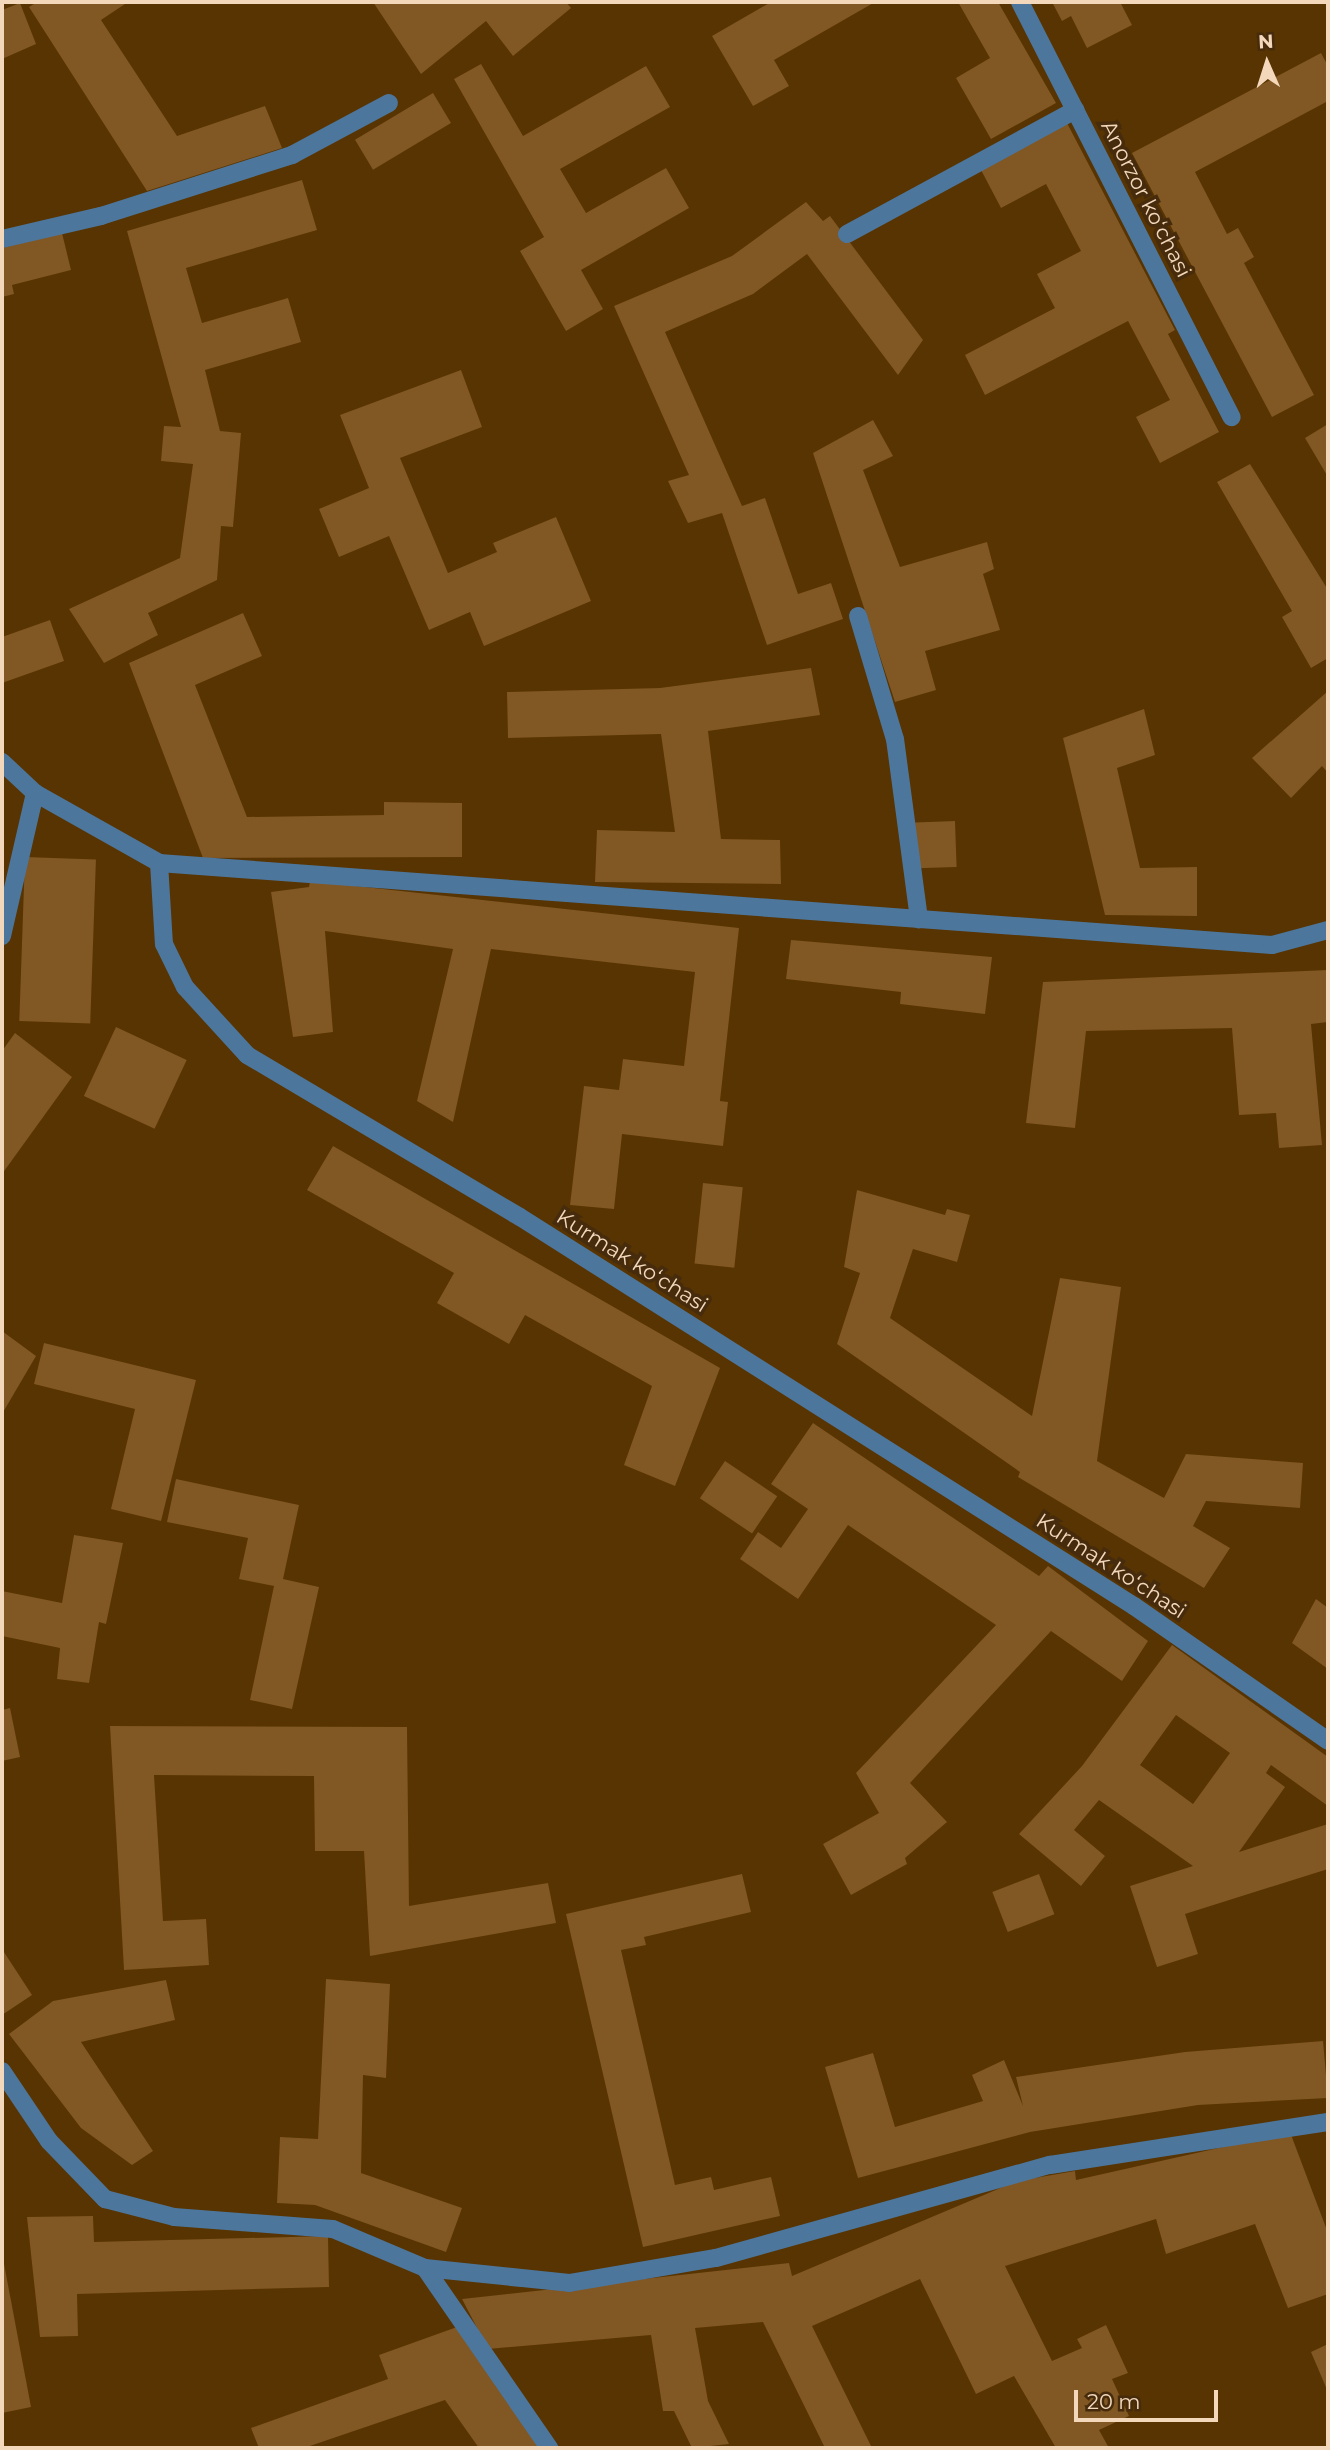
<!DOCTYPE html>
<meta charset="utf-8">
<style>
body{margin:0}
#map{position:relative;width:1330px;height:2450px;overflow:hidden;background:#573401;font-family:Montserrat,sans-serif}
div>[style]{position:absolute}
.building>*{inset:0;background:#815723;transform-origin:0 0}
.minor>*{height:18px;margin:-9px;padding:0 9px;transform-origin:9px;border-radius:9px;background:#4d769d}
span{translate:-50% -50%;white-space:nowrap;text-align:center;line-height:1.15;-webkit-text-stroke:7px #462c0d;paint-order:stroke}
.street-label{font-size:21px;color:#f3d8bc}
.frame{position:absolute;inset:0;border:4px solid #f3d8bc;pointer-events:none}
.north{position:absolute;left:1232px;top:28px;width:70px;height:70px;-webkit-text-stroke:5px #462c0d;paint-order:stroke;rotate:357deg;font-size:19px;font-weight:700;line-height:28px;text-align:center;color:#f3d8bc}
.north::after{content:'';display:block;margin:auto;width:24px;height:32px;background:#f3d8bc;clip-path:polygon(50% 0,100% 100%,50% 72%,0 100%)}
.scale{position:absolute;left:1074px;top:2390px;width:144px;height:32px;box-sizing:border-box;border:4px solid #f3d8bc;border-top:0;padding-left:9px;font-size:21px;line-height:24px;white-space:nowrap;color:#f3d8bc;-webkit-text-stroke:5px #462c0d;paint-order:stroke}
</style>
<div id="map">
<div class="building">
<div style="clip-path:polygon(37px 2px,128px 2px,101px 20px,177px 136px,265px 106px,282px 148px,147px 191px,29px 7px)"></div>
<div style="clip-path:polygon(373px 2px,566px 2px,571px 8px,513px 56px,486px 21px,421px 74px)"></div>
<div style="clip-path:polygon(771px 2px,875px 2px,774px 60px,789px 86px,753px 106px,712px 36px)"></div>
<div style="clip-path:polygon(958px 2px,998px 2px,1056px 103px,991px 139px,956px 78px,990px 58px)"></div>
<div style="clip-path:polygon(1052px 2px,1120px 2px,1132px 25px,1087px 48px,1071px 16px,1062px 21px)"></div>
<div style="clip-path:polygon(20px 3px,36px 44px,2px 59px,2px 10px)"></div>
<div style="clip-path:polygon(1321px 53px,1328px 66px,1328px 101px,1195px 172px,1227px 234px,1238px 228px,1254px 257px,1244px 263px,1314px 395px,1272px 417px,1132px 153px)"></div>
<div style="clip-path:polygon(481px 64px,523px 136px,646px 66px,670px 107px,560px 169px,586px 213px,666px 168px,689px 208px,581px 270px,603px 309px,566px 331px,520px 251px,544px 237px,454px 79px)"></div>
<div style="left:433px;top:93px;width:35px;height:91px;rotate:59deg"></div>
<div style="clip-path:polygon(1067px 123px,1175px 330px,1168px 334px,1219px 432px,1160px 463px,1136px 417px,1170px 400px,1128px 321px,985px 395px,965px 355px,1055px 308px,1037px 274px,1081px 251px,1046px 184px,1001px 208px,980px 168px)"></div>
<div style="clip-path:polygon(302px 180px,317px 230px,186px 268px,202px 323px,288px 298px,301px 342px,205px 370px,220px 431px,241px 433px,233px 527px,221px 526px,217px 580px,148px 613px,158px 635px,104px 663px,69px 609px,180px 558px,193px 464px,161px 461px,164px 426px,181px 427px,127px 231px)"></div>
<div style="clip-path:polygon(806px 202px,823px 221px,830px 216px,923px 340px,898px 375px,807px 254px,753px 294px,665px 332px,742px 506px,765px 498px,798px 594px,831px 583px,843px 619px,767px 645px,722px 513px,688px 523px,668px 481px,689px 475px,614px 306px,732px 256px)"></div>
<div style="clip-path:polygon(62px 233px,71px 270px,12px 285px,14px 294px,2px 297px,2px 248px)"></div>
<div style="clip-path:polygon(461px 370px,482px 427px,400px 458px,448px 573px,497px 552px,493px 543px,556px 517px,591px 601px,484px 646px,470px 612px,429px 630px,389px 536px,339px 557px,319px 509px,369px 488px,340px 415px)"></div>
<div style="clip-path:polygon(873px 420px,893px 456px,863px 470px,900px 567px,987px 542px,994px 569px,983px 574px,1000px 630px,925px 651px,936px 690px,895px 702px,813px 453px)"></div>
<div style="clip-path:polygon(1328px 424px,1328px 477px,1305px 438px)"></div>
<div style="clip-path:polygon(1250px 464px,1328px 590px,1328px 658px,1311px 668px,1282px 617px,1292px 611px,1217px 482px)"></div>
<div style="clip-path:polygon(243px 613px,262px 656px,195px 685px,247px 817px,384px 815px,384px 802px,462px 803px,462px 857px,203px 858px,129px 663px)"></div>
<div style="clip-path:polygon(50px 620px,64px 661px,2px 683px,2px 637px)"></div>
<div style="clip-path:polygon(811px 668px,820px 715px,708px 731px,721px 839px,780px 840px,781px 884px,595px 882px,597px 830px,675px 832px,661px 734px,508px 738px,507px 692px,660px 688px)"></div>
<div style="clip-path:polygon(1328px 691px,1328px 773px,1322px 766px,1291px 798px,1252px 758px)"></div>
<div style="clip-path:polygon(1144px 709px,1155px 755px,1117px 768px,1140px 868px,1197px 867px,1197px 916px,1105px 915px,1063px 738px)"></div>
<div style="left:955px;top:821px;width:46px;height:40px;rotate:88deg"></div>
<div style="left:25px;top:857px;width:71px;height:164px;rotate:2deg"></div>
<div style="clip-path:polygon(310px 881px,739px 928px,720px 1101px,728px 1102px,723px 1146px,622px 1134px,614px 1209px,570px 1205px,584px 1086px,619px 1090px,623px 1059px,684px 1066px,695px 972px,491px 949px,453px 1122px,417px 1101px,453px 949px,325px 931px,333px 1032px,293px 1037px,271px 892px,309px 887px)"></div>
<div style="clip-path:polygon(791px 940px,992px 957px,985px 1014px,900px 1004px,901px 992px,786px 979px)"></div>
<div style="clip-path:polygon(1328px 970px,1328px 1022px,1311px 1024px,1322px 1145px,1279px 1148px,1276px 1113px,1239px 1115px,1232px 1028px,1086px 1031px,1075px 1128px,1026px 1123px,1043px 982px)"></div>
<div style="left:116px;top:1027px;width:78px;height:76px;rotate:25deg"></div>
<div style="clip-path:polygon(15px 1033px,72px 1077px,2px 1174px,2px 1051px)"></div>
<div style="clip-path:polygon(333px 1146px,720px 1368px,675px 1486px,624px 1465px,652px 1386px,525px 1315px,509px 1344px,437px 1303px,454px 1273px,307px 1190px)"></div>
<div style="left:703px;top:1183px;width:40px;height:81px;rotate:6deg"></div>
<div style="clip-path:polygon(857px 1190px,945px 1215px,947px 1209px,970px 1215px,957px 1262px,913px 1249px,890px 1318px,1032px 1416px,1060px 1278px,1121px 1287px,1097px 1461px,1164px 1498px,1186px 1454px,1303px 1463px,1300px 1508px,1206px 1501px,1193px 1526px,1230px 1548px,1204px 1588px,1018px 1477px,1020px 1472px,837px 1344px,860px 1273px,844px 1267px)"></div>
<div style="clip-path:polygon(2px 1331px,36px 1356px,2px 1414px)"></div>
<div style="clip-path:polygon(44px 1343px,196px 1380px,161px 1521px,111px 1509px,135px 1409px,34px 1384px)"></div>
<div style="clip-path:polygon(813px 1423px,1039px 1576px,1048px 1566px,1148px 1641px,1122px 1681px,1051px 1631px,910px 1783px,947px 1822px,905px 1858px,907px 1864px,851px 1895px,823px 1844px,879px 1813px,856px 1773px,996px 1625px,848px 1525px,798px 1599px,740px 1559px,758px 1532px,781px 1548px,808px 1509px,771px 1484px)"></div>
<div style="left:725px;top:1461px;width:63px;height:45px;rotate:34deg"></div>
<div style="clip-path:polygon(176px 1479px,299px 1505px,283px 1579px,319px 1587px,292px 1709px,250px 1700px,274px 1586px,239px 1579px,248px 1538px,167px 1522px)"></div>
<div style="clip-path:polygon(74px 1535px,123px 1543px,106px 1624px,99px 1622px,89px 1683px,57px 1679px,60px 1648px,2px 1636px,2px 1591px,62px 1603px)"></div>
<div style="clip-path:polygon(1316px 1599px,1328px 1608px,1328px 1669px,1292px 1643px)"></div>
<div style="clip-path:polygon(evenodd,1172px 1645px,1328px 1757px,1328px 1806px,1271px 1765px,1266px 1773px,1285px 1787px,1239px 1852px,1328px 1824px,1328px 1869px,1185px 1914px,1198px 1954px,1157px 1967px,1130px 1886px,1193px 1866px,1099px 1800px,1074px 1830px,1105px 1856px,1081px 1886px,1019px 1834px,1082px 1766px,1172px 1645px,1176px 1715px,1230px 1753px,1193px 1804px,1140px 1765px,1176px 1715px)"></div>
<div style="clip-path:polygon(10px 1708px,20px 1757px,2px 1761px,2px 1710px)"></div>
<div style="clip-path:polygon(110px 1726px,407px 1727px,409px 1906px,548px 1883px,556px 1923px,370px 1956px,364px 1851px,315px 1851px,314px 1776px,154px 1775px,163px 1921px,206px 1919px,209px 1965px,124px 1970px)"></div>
<div style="clip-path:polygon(742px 1874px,751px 1912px,644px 1937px,646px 1945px,621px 1950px,675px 2185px,711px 2177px,714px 2190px,771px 2177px,780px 2216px,643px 2247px,566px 1914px)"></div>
<div style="left:1039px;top:1874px;width:43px;height:50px;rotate:69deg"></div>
<div style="clip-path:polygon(2px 1949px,32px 1995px,2px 2015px)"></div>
<div style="clip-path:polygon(326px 1979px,390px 1984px,386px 2078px,363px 2075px,361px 2173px,462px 2208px,446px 2252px,315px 2205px,277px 2203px,280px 2137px,318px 2139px)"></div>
<div style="clip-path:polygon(166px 1980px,175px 2020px,81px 2042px,153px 2151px,132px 2165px,81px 2128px,9px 2034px,53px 2001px)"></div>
<div style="clip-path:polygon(1323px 2041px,1328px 2098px,1198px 2105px,1030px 2132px,858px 2178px,825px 2067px,873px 2053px,895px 2127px,983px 2101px,972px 2075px,1004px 2060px,1023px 2106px,1016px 2077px,1185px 2052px)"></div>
<div style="clip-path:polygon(1290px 2132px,1328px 2233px,1328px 2294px,1288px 2308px,1255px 2224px,1166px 2254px,1156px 2219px,1005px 2266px,1052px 2361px,1082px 2348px,1077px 2339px,1106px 2325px,1128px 2373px,1112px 2379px,1129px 2416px,1099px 2430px,1109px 2448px,1056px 2448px,1014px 2376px,976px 2394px,920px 2279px,812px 2326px,872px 2448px,825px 2448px,763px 2322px,695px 2328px,708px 2401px,729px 2444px,692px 2448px,674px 2411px,663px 2411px,651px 2335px,488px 2349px,462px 2299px,789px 2263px,792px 2276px,1017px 2181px,1075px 2171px,1076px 2180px)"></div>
<div style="clip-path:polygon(93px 2216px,94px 2242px,328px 2236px,329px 2287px,77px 2294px,78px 2336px,40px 2337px,27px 2217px)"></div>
<div style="clip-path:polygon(2px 2253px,31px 2407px,2px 2413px)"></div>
<div style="clip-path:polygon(457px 2327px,540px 2448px,479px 2448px,445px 2400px,304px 2448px,259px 2448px,251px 2428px,388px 2379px,379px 2355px)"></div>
<div style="clip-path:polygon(1328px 2344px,1328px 2392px,1311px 2352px)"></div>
</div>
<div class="minor">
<div style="left:1020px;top:2px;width:466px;rotate:63deg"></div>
<div style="left:847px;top:234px;width:260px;rotate:-28.5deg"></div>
<div style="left:2px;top:239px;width:102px;rotate:-13.1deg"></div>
<div style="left:101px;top:216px;width:201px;rotate:-17.7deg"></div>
<div style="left:292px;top:155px;width:110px;rotate:-28.2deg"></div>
<div style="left:858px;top:616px;width:128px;rotate:73.3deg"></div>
<div style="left:895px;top:739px;width:182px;rotate:82.4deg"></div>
<div style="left:2px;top:762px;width:45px;rotate:43.2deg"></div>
<div style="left:35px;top:793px;width:142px;rotate:29.4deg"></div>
<div style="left:159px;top:863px;width:81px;rotate:86.5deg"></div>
<div style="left:164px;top:944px;width:48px;rotate:64deg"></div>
<div style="left:185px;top:987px;width:92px;rotate:47.6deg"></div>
<div style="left:247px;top:1055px;width:317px;rotate:30.7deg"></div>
<div style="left:520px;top:1217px;width:727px;rotate:32.36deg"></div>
<div style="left:1134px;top:1606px;width:236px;rotate:34.8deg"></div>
<div style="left:159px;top:863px;width:1116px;rotate:4.21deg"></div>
<div style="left:1272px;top:945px;width:58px;rotate:-15deg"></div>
<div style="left:2px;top:936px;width:147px;rotate:-77deg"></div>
<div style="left:2px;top:2071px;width:84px;rotate:56.1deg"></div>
<div style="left:49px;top:2141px;width:81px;rotate:46deg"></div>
<div style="left:105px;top:2199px;width:71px;rotate:14.6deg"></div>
<div style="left:174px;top:2217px;width:159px;rotate:4.3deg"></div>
<div style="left:333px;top:2229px;width:100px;rotate:23deg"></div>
<div style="left:425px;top:2268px;width:145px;rotate:5.9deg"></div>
<div style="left:569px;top:2283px;width:149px;rotate:-9.7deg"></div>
<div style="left:716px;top:2258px;width:347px;rotate:-15.6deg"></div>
<div style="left:1050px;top:2165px;width:281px;rotate:-8.8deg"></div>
<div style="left:425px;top:2268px;width:219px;rotate:55.4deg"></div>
</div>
<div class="street-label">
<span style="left:1146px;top:199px;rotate:63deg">Anorzor koʻchasi</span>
<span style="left:632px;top:1261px;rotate:32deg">Kurmak koʻchasi</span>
<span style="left:1111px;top:1566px;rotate:33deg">Kurmak koʻchasi</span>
</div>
<div class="frame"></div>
<div class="north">N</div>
<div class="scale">20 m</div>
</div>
